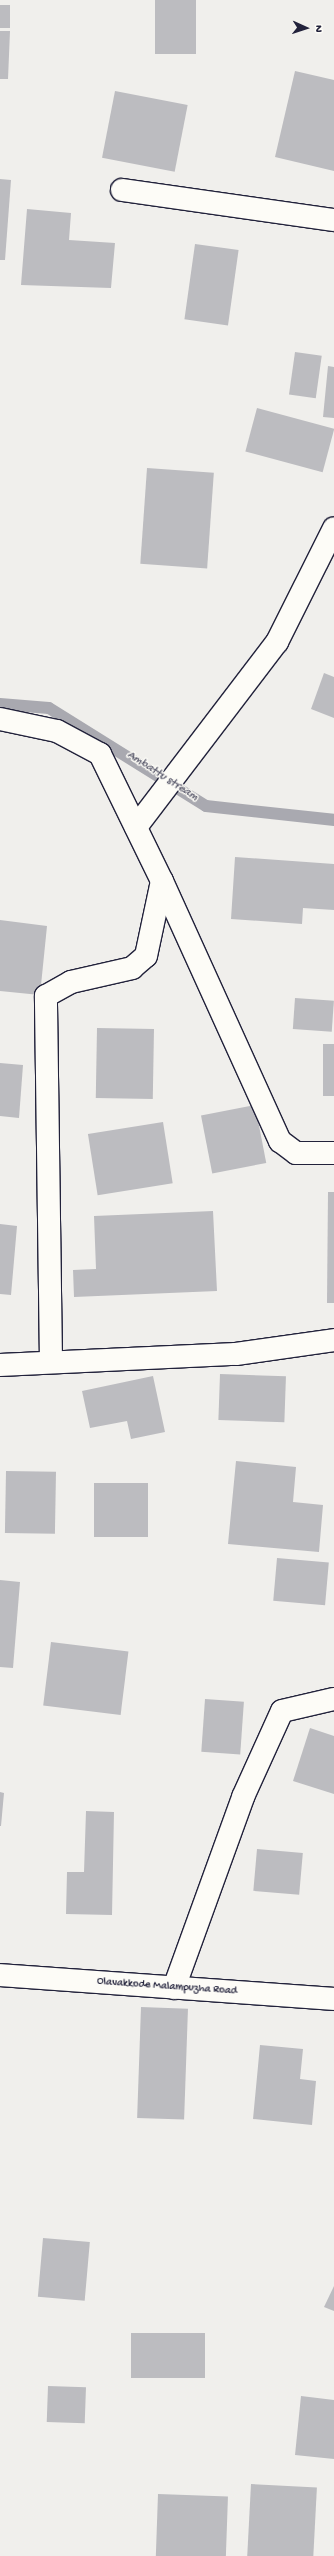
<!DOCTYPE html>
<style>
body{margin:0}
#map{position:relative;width:334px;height:2556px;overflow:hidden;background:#f0efec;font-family:"Gochi Hand",sans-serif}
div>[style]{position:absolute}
.stream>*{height:12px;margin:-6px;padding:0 6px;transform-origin:6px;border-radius:6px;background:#a9a9b0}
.building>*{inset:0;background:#bcbcc0;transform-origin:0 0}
.roads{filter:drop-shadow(1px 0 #22223b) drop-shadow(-1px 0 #22223b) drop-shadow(0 1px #22223b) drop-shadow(0 -1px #22223b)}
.minor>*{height:22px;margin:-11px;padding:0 11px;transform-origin:11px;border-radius:11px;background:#fdfcf7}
.major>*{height:22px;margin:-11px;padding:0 11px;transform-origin:11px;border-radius:11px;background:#fdfcf7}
span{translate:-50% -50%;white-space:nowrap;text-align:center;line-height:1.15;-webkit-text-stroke:3px #fdfcf7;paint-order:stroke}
.street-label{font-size:11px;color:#22223b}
.water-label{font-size:12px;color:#58586a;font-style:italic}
.north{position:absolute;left:286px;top:8px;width:40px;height:40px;-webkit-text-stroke:3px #fdfcf7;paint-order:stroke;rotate:93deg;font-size:11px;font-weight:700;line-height:16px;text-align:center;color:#22223b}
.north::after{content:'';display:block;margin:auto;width:14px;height:18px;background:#22223b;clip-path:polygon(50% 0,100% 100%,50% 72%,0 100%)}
</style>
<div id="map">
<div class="stream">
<div style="left:0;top:704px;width:49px;rotate:4.7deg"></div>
<div style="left:49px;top:708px;width:185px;rotate:32deg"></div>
<div style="left:206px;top:806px;width:129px;rotate:6.2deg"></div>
</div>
<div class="building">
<div style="left:155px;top:0;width:41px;height:54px"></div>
<div style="left:0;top:5px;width:10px;height:23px"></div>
<div style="clip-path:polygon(0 31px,10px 31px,8px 79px,0 79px)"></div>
<div style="clip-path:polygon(295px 71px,334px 80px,334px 171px,275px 157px)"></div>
<div style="left:115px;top:91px;width:74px;height:68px;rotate:11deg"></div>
<div style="clip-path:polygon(0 179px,11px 180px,5px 260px,0 260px)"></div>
<div style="clip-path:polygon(27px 209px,71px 213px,69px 240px,115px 243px,111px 288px,21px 285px)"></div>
<div style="left:195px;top:244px;width:44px;height:76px;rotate:8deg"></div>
<div style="left:295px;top:352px;width:27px;height:43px;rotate:8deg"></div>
<div style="clip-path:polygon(328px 366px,334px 367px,334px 418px,323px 417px)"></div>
<div style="left:257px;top:408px;width:80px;height:45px;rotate:15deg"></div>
<div style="left:147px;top:468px;width:67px;height:96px;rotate:4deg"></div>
<div style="clip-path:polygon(324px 673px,334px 677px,334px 718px,311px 709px)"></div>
<div style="clip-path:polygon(235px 857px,334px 864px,334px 910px,303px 908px,302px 924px,231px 919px)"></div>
<div style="clip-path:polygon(0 920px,47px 926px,40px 995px,0 991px)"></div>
<div style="left:295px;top:998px;width:39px;height:31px;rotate:4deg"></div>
<div style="left:97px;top:1028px;width:57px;height:70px;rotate:1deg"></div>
<div style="left:323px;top:1044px;width:11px;height:52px"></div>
<div style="clip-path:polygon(0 1063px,23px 1065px,19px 1118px,0 1116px)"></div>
<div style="left:255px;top:1105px;width:59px;height:55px;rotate:79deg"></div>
<div style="left:163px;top:1122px;width:62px;height:76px;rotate:81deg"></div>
<div style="clip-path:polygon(328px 1192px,334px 1192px,334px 1303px,327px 1303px)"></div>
<div style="clip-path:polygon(213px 1211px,217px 1291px,74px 1297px,73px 1270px,96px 1269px,94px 1216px)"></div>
<div style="clip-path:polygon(0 1224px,17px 1226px,11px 1295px,0 1294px)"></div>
<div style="left:220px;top:1374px;width:66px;height:46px;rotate:2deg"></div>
<div style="clip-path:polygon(153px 1376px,165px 1432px,131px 1439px,127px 1421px,90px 1428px,82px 1391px)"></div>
<div style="clip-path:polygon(236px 1461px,296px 1467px,293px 1502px,323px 1505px,319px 1552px,228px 1544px)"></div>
<div style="left:6px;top:1471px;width:50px;height:62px;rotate:1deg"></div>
<div style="left:94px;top:1483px;width:54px;height:54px"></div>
<div style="left:277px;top:1558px;width:52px;height:43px;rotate:5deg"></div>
<div style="clip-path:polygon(0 1580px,20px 1582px,13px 1668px,0 1667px)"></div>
<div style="left:51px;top:1642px;width:78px;height:64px;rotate:7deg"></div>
<div style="left:205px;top:1699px;width:39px;height:53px;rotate:4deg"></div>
<div style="clip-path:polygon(310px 1728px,334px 1736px,334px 1794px,293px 1781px)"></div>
<div style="clip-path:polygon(0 1792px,4px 1793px,1px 1826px,0 1826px)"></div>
<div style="clip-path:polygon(86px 1811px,114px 1812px,112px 1915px,66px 1914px,67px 1872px,84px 1872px)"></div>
<div style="left:257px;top:1849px;width:46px;height:42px;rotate:5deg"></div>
<div style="left:141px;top:2007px;width:47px;height:111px;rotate:2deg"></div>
<div style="clip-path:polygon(260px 2045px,303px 2049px,300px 2079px,316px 2081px,312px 2125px,253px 2119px)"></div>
<div style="left:43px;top:2238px;width:47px;height:59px;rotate:5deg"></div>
<div style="clip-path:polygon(334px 2286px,334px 2311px,324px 2307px)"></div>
<div style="left:131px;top:2333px;width:74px;height:45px"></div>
<div style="left:48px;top:2386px;width:38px;height:36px;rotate:2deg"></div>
<div style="clip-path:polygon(301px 2396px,334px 2400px,334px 2459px,295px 2455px)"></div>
<div style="left:251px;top:2484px;width:66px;height:72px;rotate:3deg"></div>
<div style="left:158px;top:2494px;width:70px;height:62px;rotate:2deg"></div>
</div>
<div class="roads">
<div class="minor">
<div style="left:122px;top:190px;width:214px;rotate:8.1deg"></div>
<div style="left:0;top:719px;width:58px;rotate:11.9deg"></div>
<div style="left:57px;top:731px;width:49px;rotate:28.1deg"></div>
<div style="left:100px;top:754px;width:141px;rotate:64deg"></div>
<div style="left:162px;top:881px;width:286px;rotate:65.6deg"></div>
<div style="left:280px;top:1141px;width:20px;rotate:37deg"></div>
<div style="left:296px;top:1153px;width:38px"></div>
<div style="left:136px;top:827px;width:233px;rotate:-52.7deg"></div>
<div style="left:277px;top:642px;width:127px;rotate:-63.4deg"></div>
<div style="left:51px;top:1362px;width:366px;rotate:-90.8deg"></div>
<div style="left:46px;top:996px;width:29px;rotate:-29deg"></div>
<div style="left:71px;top:982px;width:63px;rotate:-12.9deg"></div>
<div style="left:132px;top:968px;width:18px;rotate:-41deg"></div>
<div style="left:146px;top:956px;width:77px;rotate:-78deg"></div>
<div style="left:0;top:1365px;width:236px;rotate:-2.7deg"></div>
<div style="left:236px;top:1354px;width:99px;rotate:-8.1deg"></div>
<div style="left:174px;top:1988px;width:203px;rotate:-70.1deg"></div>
<div style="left:243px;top:1797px;width:94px;rotate:-65.6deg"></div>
<div style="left:282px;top:1711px;width:53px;rotate:-13deg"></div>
</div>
<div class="major">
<div style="left:0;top:1975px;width:335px;rotate:4.1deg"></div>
</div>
</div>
<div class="street-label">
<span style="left:167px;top:1987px;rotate:4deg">Olavakkode Malampuzha Road</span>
</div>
<div class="water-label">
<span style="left:162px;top:777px;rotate:33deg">Ambattu stream</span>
</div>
<div class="north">N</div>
</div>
